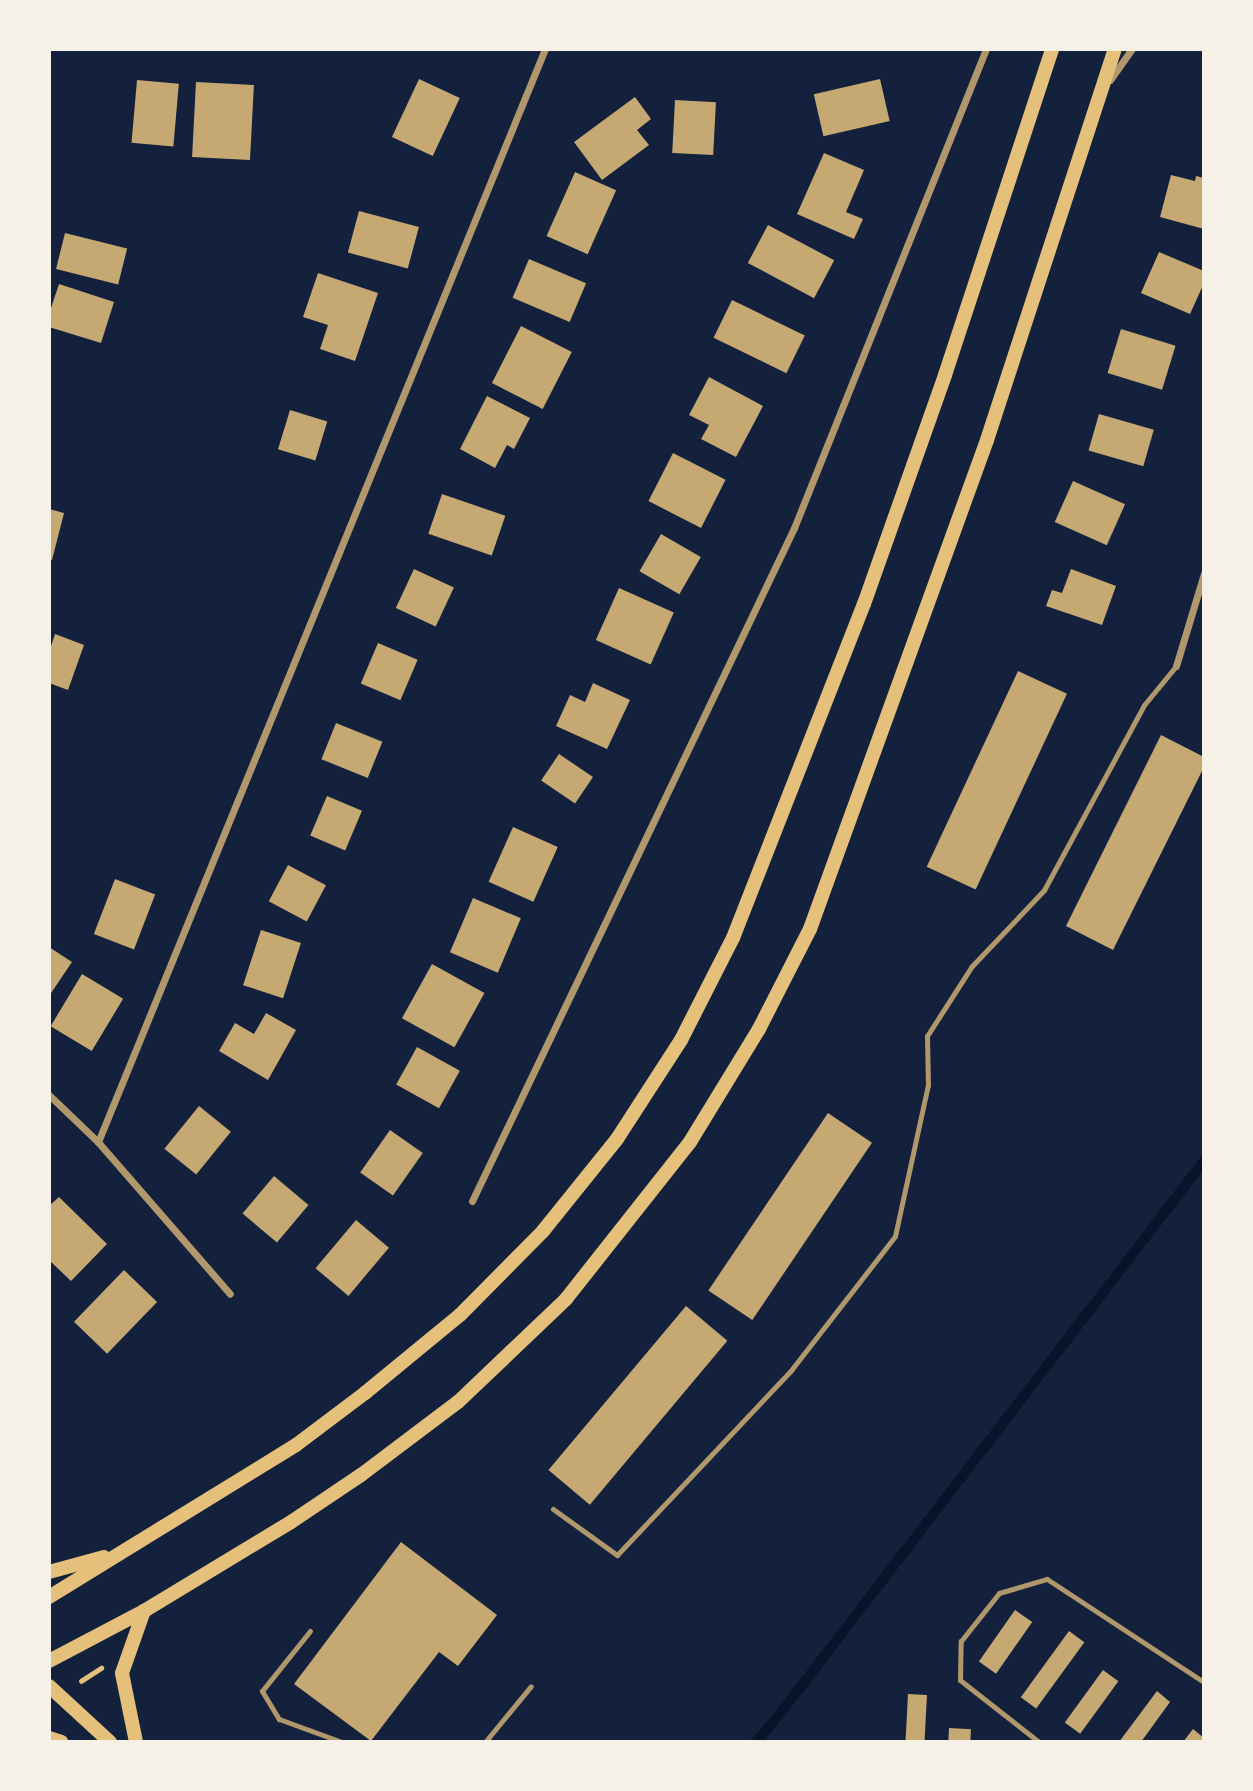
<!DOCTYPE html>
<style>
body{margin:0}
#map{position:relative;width:1253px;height:1791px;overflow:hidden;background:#14213d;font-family:"Fira Sans",sans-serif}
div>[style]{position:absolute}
.stream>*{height:10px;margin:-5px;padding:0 5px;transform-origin:5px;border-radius:5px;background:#0b132b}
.building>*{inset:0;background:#c6a872;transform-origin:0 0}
.path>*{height:4.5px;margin:-2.25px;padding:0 2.25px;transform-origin:2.25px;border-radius:2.25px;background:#e5c07b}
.service>*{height:5px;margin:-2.5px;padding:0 2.5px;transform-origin:2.5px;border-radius:2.5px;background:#b1986c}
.minor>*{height:7px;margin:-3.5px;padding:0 3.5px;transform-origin:3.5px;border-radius:3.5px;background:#b1986c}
.secondary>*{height:14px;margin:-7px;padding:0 7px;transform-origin:7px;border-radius:7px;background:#e5c07b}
span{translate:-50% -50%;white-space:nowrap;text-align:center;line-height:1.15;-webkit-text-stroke:7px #f6f1e7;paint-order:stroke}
.frame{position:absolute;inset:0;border:51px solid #f6f1e7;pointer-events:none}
</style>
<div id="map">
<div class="stream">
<div style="left:756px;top:1742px;width:42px;rotate:-49.8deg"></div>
<div style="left:783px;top:1710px;width:692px;rotate:-52.52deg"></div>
</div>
<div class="building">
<div style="left:419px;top:79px;width:45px;height:64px;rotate:25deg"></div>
<div style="left:880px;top:79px;width:43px;height:68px;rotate:77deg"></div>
<div style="left:137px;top:80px;width:42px;height:63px;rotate:5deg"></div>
<div style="left:196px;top:82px;width:58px;height:75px;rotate:3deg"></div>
<div style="clip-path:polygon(635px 97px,651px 119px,637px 130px,649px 145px,602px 180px,574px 142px)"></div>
<div style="left:675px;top:100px;width:41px;height:53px;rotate:3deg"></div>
<div style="clip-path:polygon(824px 153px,864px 170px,846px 212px,863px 219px,854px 239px,797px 214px)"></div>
<div style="left:575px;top:172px;width:45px;height:70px;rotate:24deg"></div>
<div style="clip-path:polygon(1171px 175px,1195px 181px,1196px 176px,1204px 178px,1204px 229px,1160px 217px)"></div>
<div style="left:359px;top:211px;width:62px;height:43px;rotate:15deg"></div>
<div style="left:768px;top:225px;width:75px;height:43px;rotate:28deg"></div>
<div style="left:65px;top:233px;width:64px;height:37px;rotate:14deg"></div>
<div style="clip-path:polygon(1159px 252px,1204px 271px,1204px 283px,1190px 314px,1141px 293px)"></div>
<div style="left:529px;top:259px;width:62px;height:42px;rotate:23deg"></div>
<div style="clip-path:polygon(318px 273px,378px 293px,355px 361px,320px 349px,328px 325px,303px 317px)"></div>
<div style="clip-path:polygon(59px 284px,114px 302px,101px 343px,49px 327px,49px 314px)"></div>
<div style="left:732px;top:300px;width:81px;height:42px;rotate:26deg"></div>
<div style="left:521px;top:326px;width:57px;height:64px;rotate:27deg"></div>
<div style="left:1121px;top:329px;width:57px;height:46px;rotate:17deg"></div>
<div style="clip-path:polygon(709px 377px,763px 406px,736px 457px,701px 439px,709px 425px,689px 415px)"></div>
<div style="clip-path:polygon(487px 396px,530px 418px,514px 449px,507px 445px,495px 468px,460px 449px)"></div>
<div style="left:290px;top:410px;width:39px;height:41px;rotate:17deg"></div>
<div style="left:1099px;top:414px;width:57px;height:38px;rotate:16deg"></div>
<div style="left:673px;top:453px;width:59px;height:54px;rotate:27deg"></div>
<div style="left:1073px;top:481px;width:57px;height:45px;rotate:24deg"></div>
<div style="left:442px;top:494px;width:67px;height:42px;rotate:19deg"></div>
<div style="clip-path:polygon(49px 509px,64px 513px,52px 560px,49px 559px)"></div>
<div style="left:661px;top:534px;width:46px;height:43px;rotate:30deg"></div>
<div style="left:414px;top:569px;width:44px;height:43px;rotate:25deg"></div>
<div style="clip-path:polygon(1071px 569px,1116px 586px,1102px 625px,1046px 606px,1052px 590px,1062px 593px)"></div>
<div style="left:619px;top:588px;width:60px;height:57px;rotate:24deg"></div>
<div style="clip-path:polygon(55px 634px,84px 645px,68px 690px,49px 683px,49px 652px)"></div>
<div style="left:378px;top:643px;width:43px;height:44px;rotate:23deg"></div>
<div style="left:1018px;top:671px;width:54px;height:216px;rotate:25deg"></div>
<div style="clip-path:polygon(593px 683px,630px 700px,607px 749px,556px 726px,570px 695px,585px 702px)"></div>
<div style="left:336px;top:723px;width:50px;height:39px;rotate:22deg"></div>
<div style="clip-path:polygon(1161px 735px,1204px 757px,1204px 767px,1113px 950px,1066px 926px)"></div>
<div style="left:559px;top:754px;width:41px;height:32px;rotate:34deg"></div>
<div style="left:327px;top:796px;width:38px;height:43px;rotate:23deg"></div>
<div style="left:513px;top:827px;width:49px;height:60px;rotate:24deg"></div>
<div style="left:288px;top:865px;width:43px;height:41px;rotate:28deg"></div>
<div style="left:115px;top:879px;width:43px;height:59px;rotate:21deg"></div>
<div style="left:473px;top:898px;width:52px;height:59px;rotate:23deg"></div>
<div style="left:261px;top:930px;width:42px;height:58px;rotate:18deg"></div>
<div style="clip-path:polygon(49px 947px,72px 962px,49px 996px)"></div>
<div style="left:432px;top:964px;width:60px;height:62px;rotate:29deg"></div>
<div style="left:82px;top:974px;width:48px;height:61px;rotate:31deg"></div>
<div style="clip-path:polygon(266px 1013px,296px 1030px,268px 1080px,219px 1051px,235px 1023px,254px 1034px)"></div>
<div style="left:417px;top:1047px;width:49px;height:43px;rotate:29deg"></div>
<div style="left:199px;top:1106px;width:41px;height:55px;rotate:39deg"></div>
<div style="left:828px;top:1113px;width:53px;height:214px;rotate:34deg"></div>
<div style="left:390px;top:1130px;width:40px;height:52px;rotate:35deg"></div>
<div style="left:274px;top:1176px;width:45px;height:49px;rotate:40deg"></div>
<div style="clip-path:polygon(59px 1197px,107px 1244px,71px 1281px,49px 1260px,49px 1206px)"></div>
<div style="left:356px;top:1220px;width:43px;height:63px;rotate:40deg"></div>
<div style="left:124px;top:1270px;width:46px;height:72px;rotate:44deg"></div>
<div style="left:686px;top:1306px;width:54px;height:214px;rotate:40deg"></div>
<div style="clip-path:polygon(401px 1542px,497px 1615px,458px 1666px,439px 1652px,371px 1741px,294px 1684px)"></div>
<div style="left:1015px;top:1610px;width:21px;height:63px;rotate:35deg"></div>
<div style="left:1069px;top:1631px;width:19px;height:82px;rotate:36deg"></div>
<div style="left:1103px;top:1670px;width:19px;height:65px;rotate:36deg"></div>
<div style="clip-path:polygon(1157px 1691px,1170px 1702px,1141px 1742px,1119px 1742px)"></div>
<div style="left:908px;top:1694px;width:19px;height:48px;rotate:3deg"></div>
<div style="left:949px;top:1728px;width:22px;height:14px;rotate:3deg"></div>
<div style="clip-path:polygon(1193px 1729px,1204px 1738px,1204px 1742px,1183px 1742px)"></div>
</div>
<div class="path">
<div style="left:81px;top:1681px;width:24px;rotate:-33deg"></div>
</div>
<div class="service">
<div style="left:553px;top:1509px;width:79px;rotate:35.7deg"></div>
<div style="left:617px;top:1555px;width:255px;rotate:-46.7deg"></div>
<div style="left:792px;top:1369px;width:168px;rotate:-52.2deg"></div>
<div style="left:895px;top:1236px;width:155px;rotate:-77.7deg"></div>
<div style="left:928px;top:1085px;width:49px;rotate:-91.2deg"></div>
<div style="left:927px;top:1036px;width:83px;rotate:-57.3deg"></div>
<div style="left:972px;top:966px;width:105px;rotate:-46.5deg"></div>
<div style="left:1044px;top:890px;width:210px;rotate:-61.6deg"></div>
<div style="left:1144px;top:705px;width:50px;rotate:-50.6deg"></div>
<div style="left:310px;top:1631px;width:77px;rotate:128.7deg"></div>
<div style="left:262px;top:1691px;width:33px;rotate:59deg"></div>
<div style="left:279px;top:1719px;width:67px;rotate:20.1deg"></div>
<div style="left:485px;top:1742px;width:72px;rotate:-50.6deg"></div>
<div style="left:1039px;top:1742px;width:100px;rotate:-141.9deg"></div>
<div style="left:960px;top:1680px;width:39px;rotate:-89deg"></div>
<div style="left:961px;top:1641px;width:61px;rotate:-51.6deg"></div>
<div style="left:999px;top:1593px;width:50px;rotate:-16.3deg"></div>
<div style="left:1047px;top:1579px;width:188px;rotate:33.3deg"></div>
</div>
<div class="minor">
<div style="left:1110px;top:80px;width:38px;rotate:-55deg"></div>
<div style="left:1176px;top:666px;width:97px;rotate:-73.2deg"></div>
<div style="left:49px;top:1095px;width:68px;rotate:43.8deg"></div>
<div style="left:98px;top:1142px;width:201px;rotate:49deg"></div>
<div style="left:98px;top:1142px;width:1181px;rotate:-67.76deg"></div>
<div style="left:472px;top:1201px;width:746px;rotate:-64.43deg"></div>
<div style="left:794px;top:528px;width:516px;rotate:-68.16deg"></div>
</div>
<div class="secondary">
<div style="left:49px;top:1572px;width:57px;rotate:-15.3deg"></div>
<div style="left:49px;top:1597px;width:290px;rotate:-31.6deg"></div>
<div style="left:296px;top:1445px;width:86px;rotate:-37deg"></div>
<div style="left:365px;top:1393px;width:123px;rotate:-39.4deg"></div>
<div style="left:460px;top:1315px;width:118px;rotate:-45.3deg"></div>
<div style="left:543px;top:1231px;width:118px;rotate:-51.2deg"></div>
<div style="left:617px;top:1139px;width:118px;rotate:-57.1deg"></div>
<div style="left:681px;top:1040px;width:114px;rotate:-63deg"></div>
<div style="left:733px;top:938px;width:359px;rotate:-68.6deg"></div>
<div style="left:864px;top:604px;width:243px;rotate:-70.5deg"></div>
<div style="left:945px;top:375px;width:343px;rotate:-71.8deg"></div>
<div style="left:49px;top:1661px;width:107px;rotate:-27.8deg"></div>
<div style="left:144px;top:1611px;width:172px;rotate:-31.2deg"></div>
<div style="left:291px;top:1522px;width:84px;rotate:-33.9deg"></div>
<div style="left:361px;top:1475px;width:121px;rotate:-37deg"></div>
<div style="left:458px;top:1402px;width:149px;rotate:-43.6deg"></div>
<div style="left:566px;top:1299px;width:200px;rotate:-51.7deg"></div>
<div style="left:690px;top:1142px;width:132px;rotate:-58.6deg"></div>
<div style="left:759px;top:1029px;width:112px;rotate:-63deg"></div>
<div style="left:810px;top:929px;width:520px;rotate:-70.1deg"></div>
<div style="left:987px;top:440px;width:411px;rotate:-71.9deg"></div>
<div style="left:49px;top:1686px;width:83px;rotate:42.6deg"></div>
<div style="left:49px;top:1738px;width:13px;rotate:18deg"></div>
<div style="left:136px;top:1742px;width:70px;rotate:-101.5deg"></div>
<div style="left:122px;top:1673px;width:66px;rotate:-70.5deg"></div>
</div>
<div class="frame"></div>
</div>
